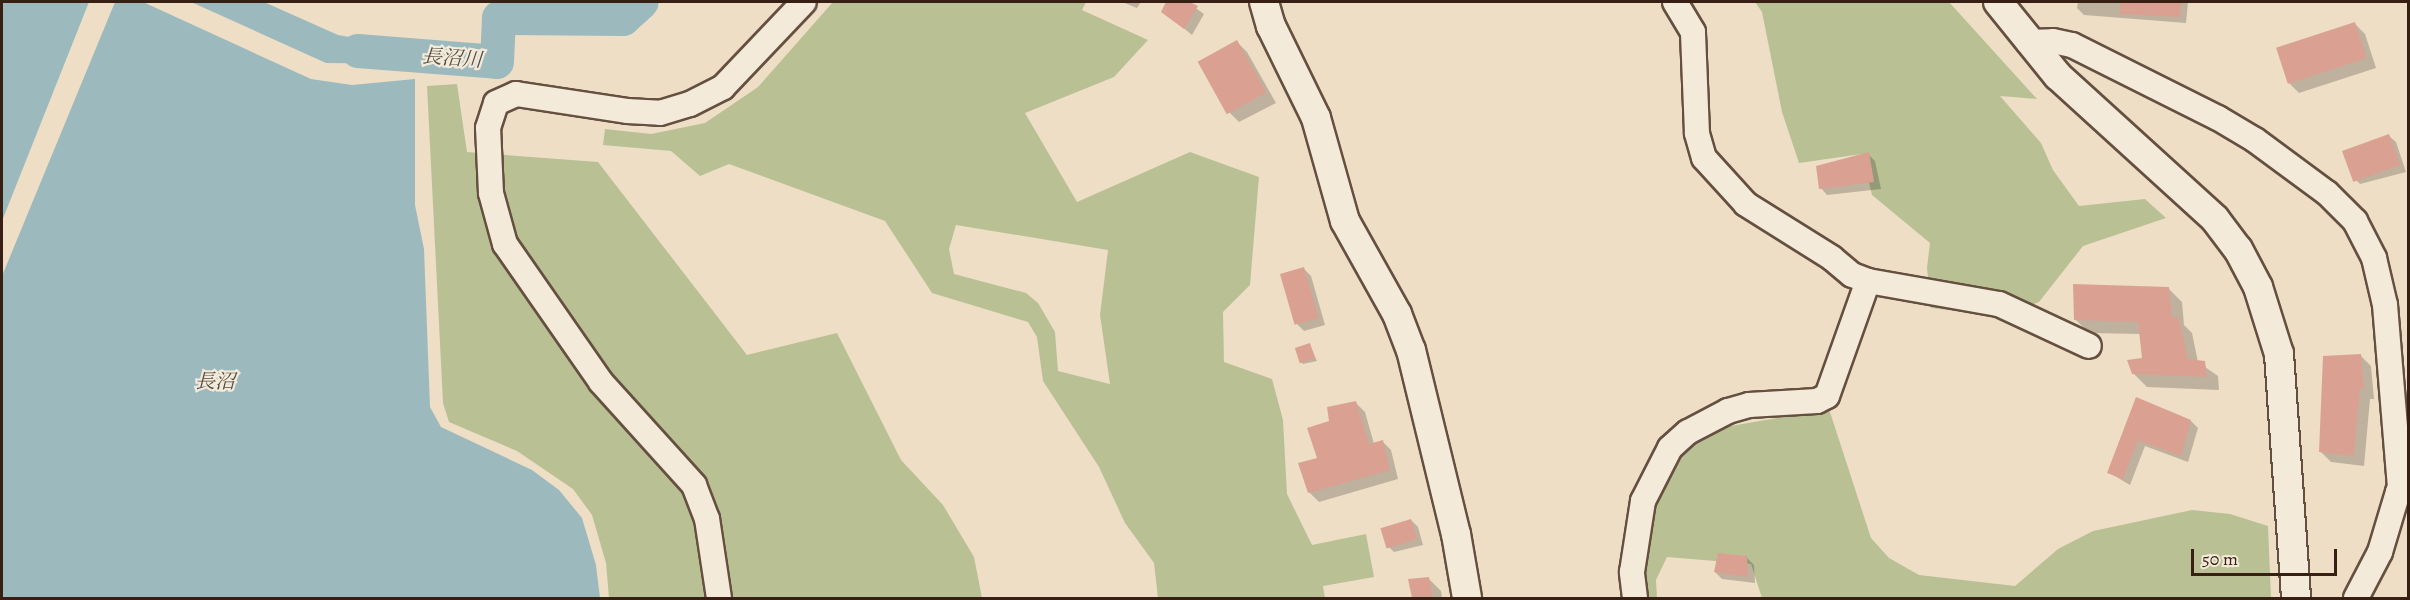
<!DOCTYPE html>
<meta charset="utf-8">
<style>
body{margin:0}
#map{position:relative;width:2410px;height:600px;overflow:hidden;background:#eedec6;font-family:Alegreya,"Noto Serif JP",serif}
div>[style]{position:absolute}
.green>*{inset:0;background:#b9c194}
.water>*{inset:0;background:#9cbabd}
.shadow>*{inset:0;background:#0003}
.river>*{height:34px;margin:-17px;padding:0 17px;transform-origin:17px;border-radius:17px;background:#9cbabd}
.building>*{inset:0;background:#daa192;transform-origin:0 0}
.roads{filter:drop-shadow(2px 0 #655040) drop-shadow(-2px 0 #655040) drop-shadow(0 2px #655040) drop-shadow(0 -2px #655040)}
.minor>*{height:24px;margin:-12px;padding:0 12px;transform-origin:12px;border-radius:12px;background:#f4eada}
.tertiary>*{height:28px;margin:-14px;padding:0 14px;transform-origin:14px;border-radius:14px;background:#f4eada}
span{translate:-50% -50%;white-space:nowrap;text-align:center;line-height:1.15;-webkit-text-stroke:4.5px #f4eada;paint-order:stroke}
.water-label{font-size:20px;color:#554e46;font-style:italic}
.frame{position:absolute;inset:0;border:3px solid #372013;pointer-events:none}
.scale{position:absolute;left:2191px;top:549px;width:146px;height:27px;box-sizing:border-box;border:3px solid #372013;border-top:0;padding-left:8px;font-size:18px;line-height:21px;white-space:nowrap;color:#372013;-webkit-text-stroke:4px #f4eada;paint-order:stroke}
</style>
<div id="map">
<div class="green">
<div style="clip-path:polygon(evenodd,833px 2px,1086px 2px,1082px 10px,1148px 40px,1114px 77px,1025px 113px,1077px 202px,1190px 152px,1259px 177px,1250px 285px,1223px 312px,1224px 362px,1272px 379px,1283px 420px,1287px 494px,1312px 545px,1366px 534px,1374px 577px,1323px 586px,1325px 598px,1158px 598px,1154px 563px,1125px 523px,1099px 467px,1043px 381px,1037px 337px,1028px 322px,932px 293px,885px 221px,729px 164px,700px 176px,671px 151px,603px 145px,605px 129px,651px 134px,705px 123px,758px 87px,833px 2px,956px 225px,1108px 250px,1100px 315px,1110px 384px,1058px 371px,1055px 332px,1038px 303px,1026px 293px,954px 274px,949px 249px,956px 225px)"></div>
<div style="clip-path:polygon(1755px 2px,1949px 2px,2037px 99px,2000px 96px,2041px 143px,2053px 170px,2079px 206px,2145px 199px,2166px 218px,2083px 246px,2039px 302px,2003px 316px,1931px 308px,1927px 268px,1930px 243px,1872px 195px,1862px 154px,1799px 163px,1782px 112px,1762px 12px)"></div>
<div style="clip-path:polygon(457px 84px,467px 152px,598px 162px,747px 355px,837px 333px,901px 460px,943px 505px,974px 557px,982px 598px,609px 598px,606px 563px,592px 515px,573px 489px,517px 451px,449px 422px,443px 403px,427px 86px)"></div>
<div style="clip-path:polygon(1829px 409px,1871px 538px,1889px 558px,1919px 575px,2015px 586px,2058px 549px,2093px 531px,2192px 510px,2230px 514px,2268px 526px,2271px 598px,1762px 598px,1751px 564px,1667px 557px,1656px 580px,1657px 598px,1632px 598px,1650px 516px,1665px 475px,1688px 443px,1725px 427px)"></div>
</div>
<div class="water">
<div style="clip-path:polygon(2px 2px,89px 2px,2px 221px)"></div>
<div style="clip-path:polygon(115px 2px,143px 2px,311px 79px,352px 85px,415px 79px,415px 205px,424px 249px,430px 407px,441px 427px,532px 470px,559px 490px,582px 518px,596px 565px,600px 598px,2px 598px,2px 276px)"></div>
<div style="clip-path:polygon(191px 2px,264px 2px,338px 35px,406px 47px,405px 64px,326px 63px)"></div>
</div>
<div class="shadow">
<div style="clip-path:polygon(1122px 2px,1141px 2px,1137px 8px)"></div>
<div style="clip-path:polygon(1168px 2px,1187px 2px,1204px 14px,1192px 35px,1163px 11px)"></div>
<div style="clip-path:polygon(2078px 2px,2188px 2px,2186px 23px,2084px 15px,2077px 8px)"></div>
<div style="clip-path:polygon(2355px 24px,2365px 34px,2376px 68px,2299px 93px,2289px 83px,2279px 50px)"></div>
<div style="clip-path:polygon(1237px 42px,1247px 52px,1276px 103px,1239px 122px,1228px 111px)"></div>
<div style="clip-path:polygon(2389px 136px,2396px 142px,2406px 172px,2360px 184px,2353px 177px)"></div>
<div style="clip-path:polygon(1868px 154px,1875px 161px,1881px 189px,1827px 195px,1821px 188px)"></div>
<div style="clip-path:polygon(1304px 269px,1311px 276px,1325px 325px,1304px 331px,1297px 324px)"></div>
<div style="clip-path:polygon(2168px 288px,2182px 302px,2184px 325px,2192px 333px,2198px 362px,2218px 376px,2219px 390px,2147px 387px,2133px 373px,2144px 360px,2141px 334px,2089px 333px,2075px 319px)"></div>
<div style="clip-path:polygon(1310px 345px,1317px 361px,1303px 364px,1300px 361px)"></div>
<div style="clip-path:polygon(2361px 356px,2371px 366px,2374px 399px,2370px 399px,2364px 466px,2331px 462px,2321px 452px)"></div>
<div style="clip-path:polygon(2137px 399px,2191px 421px,2198px 428px,2188px 462px,2145px 446px,2130px 485px,2108px 472px)"></div>
<div style="clip-path:polygon(1356px 403px,1365px 412px,1374px 444px,1382px 441px,1391px 450px,1398px 479px,1319px 502px,1310px 493px,1300px 464px,1319px 459px,1331px 422px)"></div>
<div style="clip-path:polygon(1411px 520px,1418px 527px,1423px 545px,1394px 552px,1387px 545px)"></div>
<div style="clip-path:polygon(1747px 558px,1754px 565px,1755px 583px,1722px 579px,1715px 572px)"></div>
<div style="clip-path:polygon(1428px 578px,1441px 591px,1442px 598px,1413px 598px,1410px 580px)"></div>
</div>
<div class="river">
<div style="left:358px;top:51px;width:139px;rotate:4.5deg"></div>
<div style="left:497px;top:62px;width:44px;rotate:-87.4deg"></div>
<div style="left:499px;top:18px;width:124px;rotate:0.5deg"></div>
<div style="left:623px;top:19px;width:25px;rotate:-42deg"></div>
</div>
<div class="building">
<div style="clip-path:polygon(1166px 2px,1190px 2px,1198px 6px,1184px 29px,1161px 12px)"></div>
<div style="clip-path:polygon(2121px 2px,2181px 2px,2180px 17px,2120px 14px)"></div>
<div style="left:2355px;top:22px;width:38px;height:83px;rotate:72deg"></div>
<div style="left:1237px;top:40px;width:60px;height:45px;rotate:61deg"></div>
<div style="left:2389px;top:134px;width:33px;height:50px;rotate:70deg"></div>
<div style="clip-path:polygon(1869px 152px,1874px 182px,1819px 189px,1816px 166px)"></div>
<div style="left:1304px;top:267px;width:53px;height:25px;rotate:74deg"></div>
<div style="clip-path:polygon(2073px 284px,2169px 287px,2172px 317px,2179px 318px,2188px 359px,2205px 361px,2207px 377px,2132px 374px,2127px 360px,2142px 358px,2138px 322px,2074px 320px)"></div>
<div style="left:1310px;top:343px;width:16px;height:16px;rotate:72deg"></div>
<div style="clip-path:polygon(2361px 354px,2364px 389px,2360px 389px,2354px 456px,2319px 452px,2323px 356px)"></div>
<div style="clip-path:polygon(2136px 397px,2191px 420px,2181px 456px,2138px 440px,2123px 479px,2107px 473px)"></div>
<div style="clip-path:polygon(1356px 401px,1369px 444px,1383px 440px,1390px 470px,1308px 493px,1298px 463px,1317px 458px,1307px 428px,1329px 421px,1327px 407px)"></div>
<div style="left:1411px;top:519px;width:21px;height:32px;rotate:73deg"></div>
<div style="clip-path:polygon(1718px 553px,1747px 556px,1748px 577px,1714px 572px)"></div>
<div style="clip-path:polygon(1429px 577px,1433px 598px,1412px 598px,1408px 579px)"></div>
</div>
<div class="roads">
<div class="minor">
<div style="left:2028px;top:42px;width:25px;rotate:-2deg"></div>
<div style="left:2053px;top:41px;width:19px;rotate:12deg"></div>
<div style="left:2072px;top:45px;width:163px;rotate:26.6deg"></div>
<div style="left:2218px;top:118px;width:43px;rotate:30.7deg"></div>
<div style="left:2255px;top:140px;width:89px;rotate:36.4deg"></div>
<div style="left:2327px;top:193px;width:40px;rotate:45deg"></div>
<div style="left:2355px;top:221px;width:42px;rotate:62.8deg"></div>
<div style="left:2374px;top:258px;width:48px;rotate:76.8deg"></div>
<div style="left:2385px;top:305px;width:184px;rotate:85.3deg"></div>
<div style="left:1868px;top:281px;width:133px;rotate:10deg"></div>
<div style="left:1999px;top:304px;width:99px;rotate:25deg"></div>
<div style="left:719px;top:598px;width:80px;rotate:-98.6deg"></div>
<div style="left:707px;top:519px;width:36px;rotate:-111deg"></div>
<div style="left:694px;top:485px;width:139px;rotate:-132.1deg"></div>
<div style="left:601px;top:382px;width:168px;rotate:-124.8deg"></div>
<div style="left:505px;top:244px;width:53px;rotate:-105.4deg"></div>
<div style="left:491px;top:193px;width:65px;rotate:-92.6deg"></div>
<div style="left:488px;top:128px;width:26px;rotate:-72deg"></div>
<div style="left:496px;top:103px;width:22px;rotate:-24deg"></div>
<div style="left:516px;top:94px;width:112px;rotate:8.7deg"></div>
<div style="left:627px;top:111px;width:33px;rotate:3deg"></div>
<div style="left:660px;top:113px;width:31px;rotate:-17deg"></div>
<div style="left:690px;top:104px;width:37px;rotate:-27deg"></div>
<div style="left:723px;top:87px;width:117px;rotate:-46.4deg"></div>
<div style="left:1635px;top:598px;width:26px;rotate:-97deg"></div>
<div style="left:1632px;top:572px;width:72px;rotate:-81.2deg"></div>
<div style="left:1643px;top:501px;width:59px;rotate:-63deg"></div>
<div style="left:1670px;top:448px;width:24px;rotate:-42deg"></div>
<div style="left:1688px;top:432px;width:45px;rotate:-27.7deg"></div>
<div style="left:1728px;top:411px;width:22px;rotate:-16deg"></div>
<div style="left:1749px;top:405px;width:68px;rotate:-3.4deg"></div>
<div style="left:1817px;top:401px;width:11px;rotate:-27deg"></div>
<div style="left:1827px;top:396px;width:122px;rotate:-70.4deg"></div>
<div style="left:1868px;top:281px;width:17px;rotate:-159deg"></div>
<div style="left:1852px;top:275px;width:26px;rotate:-140deg"></div>
<div style="left:1832px;top:258px;width:102px;rotate:-147.9deg"></div>
<div style="left:1746px;top:204px;width:62px;rotate:-132.4deg"></div>
<div style="left:1704px;top:158px;width:26px;rotate:-106deg"></div>
<div style="left:1697px;top:133px;width:101px;rotate:-92.3deg"></div>
<div style="left:1693px;top:32px;width:35px;rotate:-121deg"></div>
<div style="left:2356px;top:598px;width:52px;rotate:-62.4deg"></div>
<div style="left:2380px;top:552px;width:63px;rotate:-73.3deg"></div>
<div style="left:2398px;top:492px;width:17px;rotate:-54deg"></div>
</div>
<div class="tertiary">
<div style="left:1264px;top:2px;width:25px;rotate:74deg"></div>
<div style="left:1271px;top:26px;width:102px;rotate:63.9deg"></div>
<div style="left:1316px;top:118px;width:107px;rotate:74.3deg"></div>
<div style="left:1345px;top:221px;width:107px;rotate:60.8deg"></div>
<div style="left:1397px;top:314px;width:39px;rotate:69deg"></div>
<div style="left:1411px;top:350px;width:189px;rotate:76.3deg"></div>
<div style="left:1456px;top:534px;width:65px;rotate:80.2deg"></div>
<div style="left:1998px;top:2px;width:95px;rotate:51deg"></div>
<div style="left:2058px;top:76px;width:212px;rotate:42.3deg"></div>
<div style="left:2215px;top:219px;width:38px;rotate:53deg"></div>
<div style="left:2238px;top:249px;width:43px;rotate:62.2deg"></div>
<div style="left:2258px;top:287px;width:70px;rotate:72.6deg"></div>
<div style="left:2279px;top:354px;width:245px;rotate:86deg"></div>
</div>
</div>
<div class="water-label">
<span style="left:452px;top:58px;rotate:4deg">長沼川</span>
<span style="left:215px;top:381px">長沼</span>
</div>
<div class="frame"></div>
<div class="scale">50 m</div>
</div>
